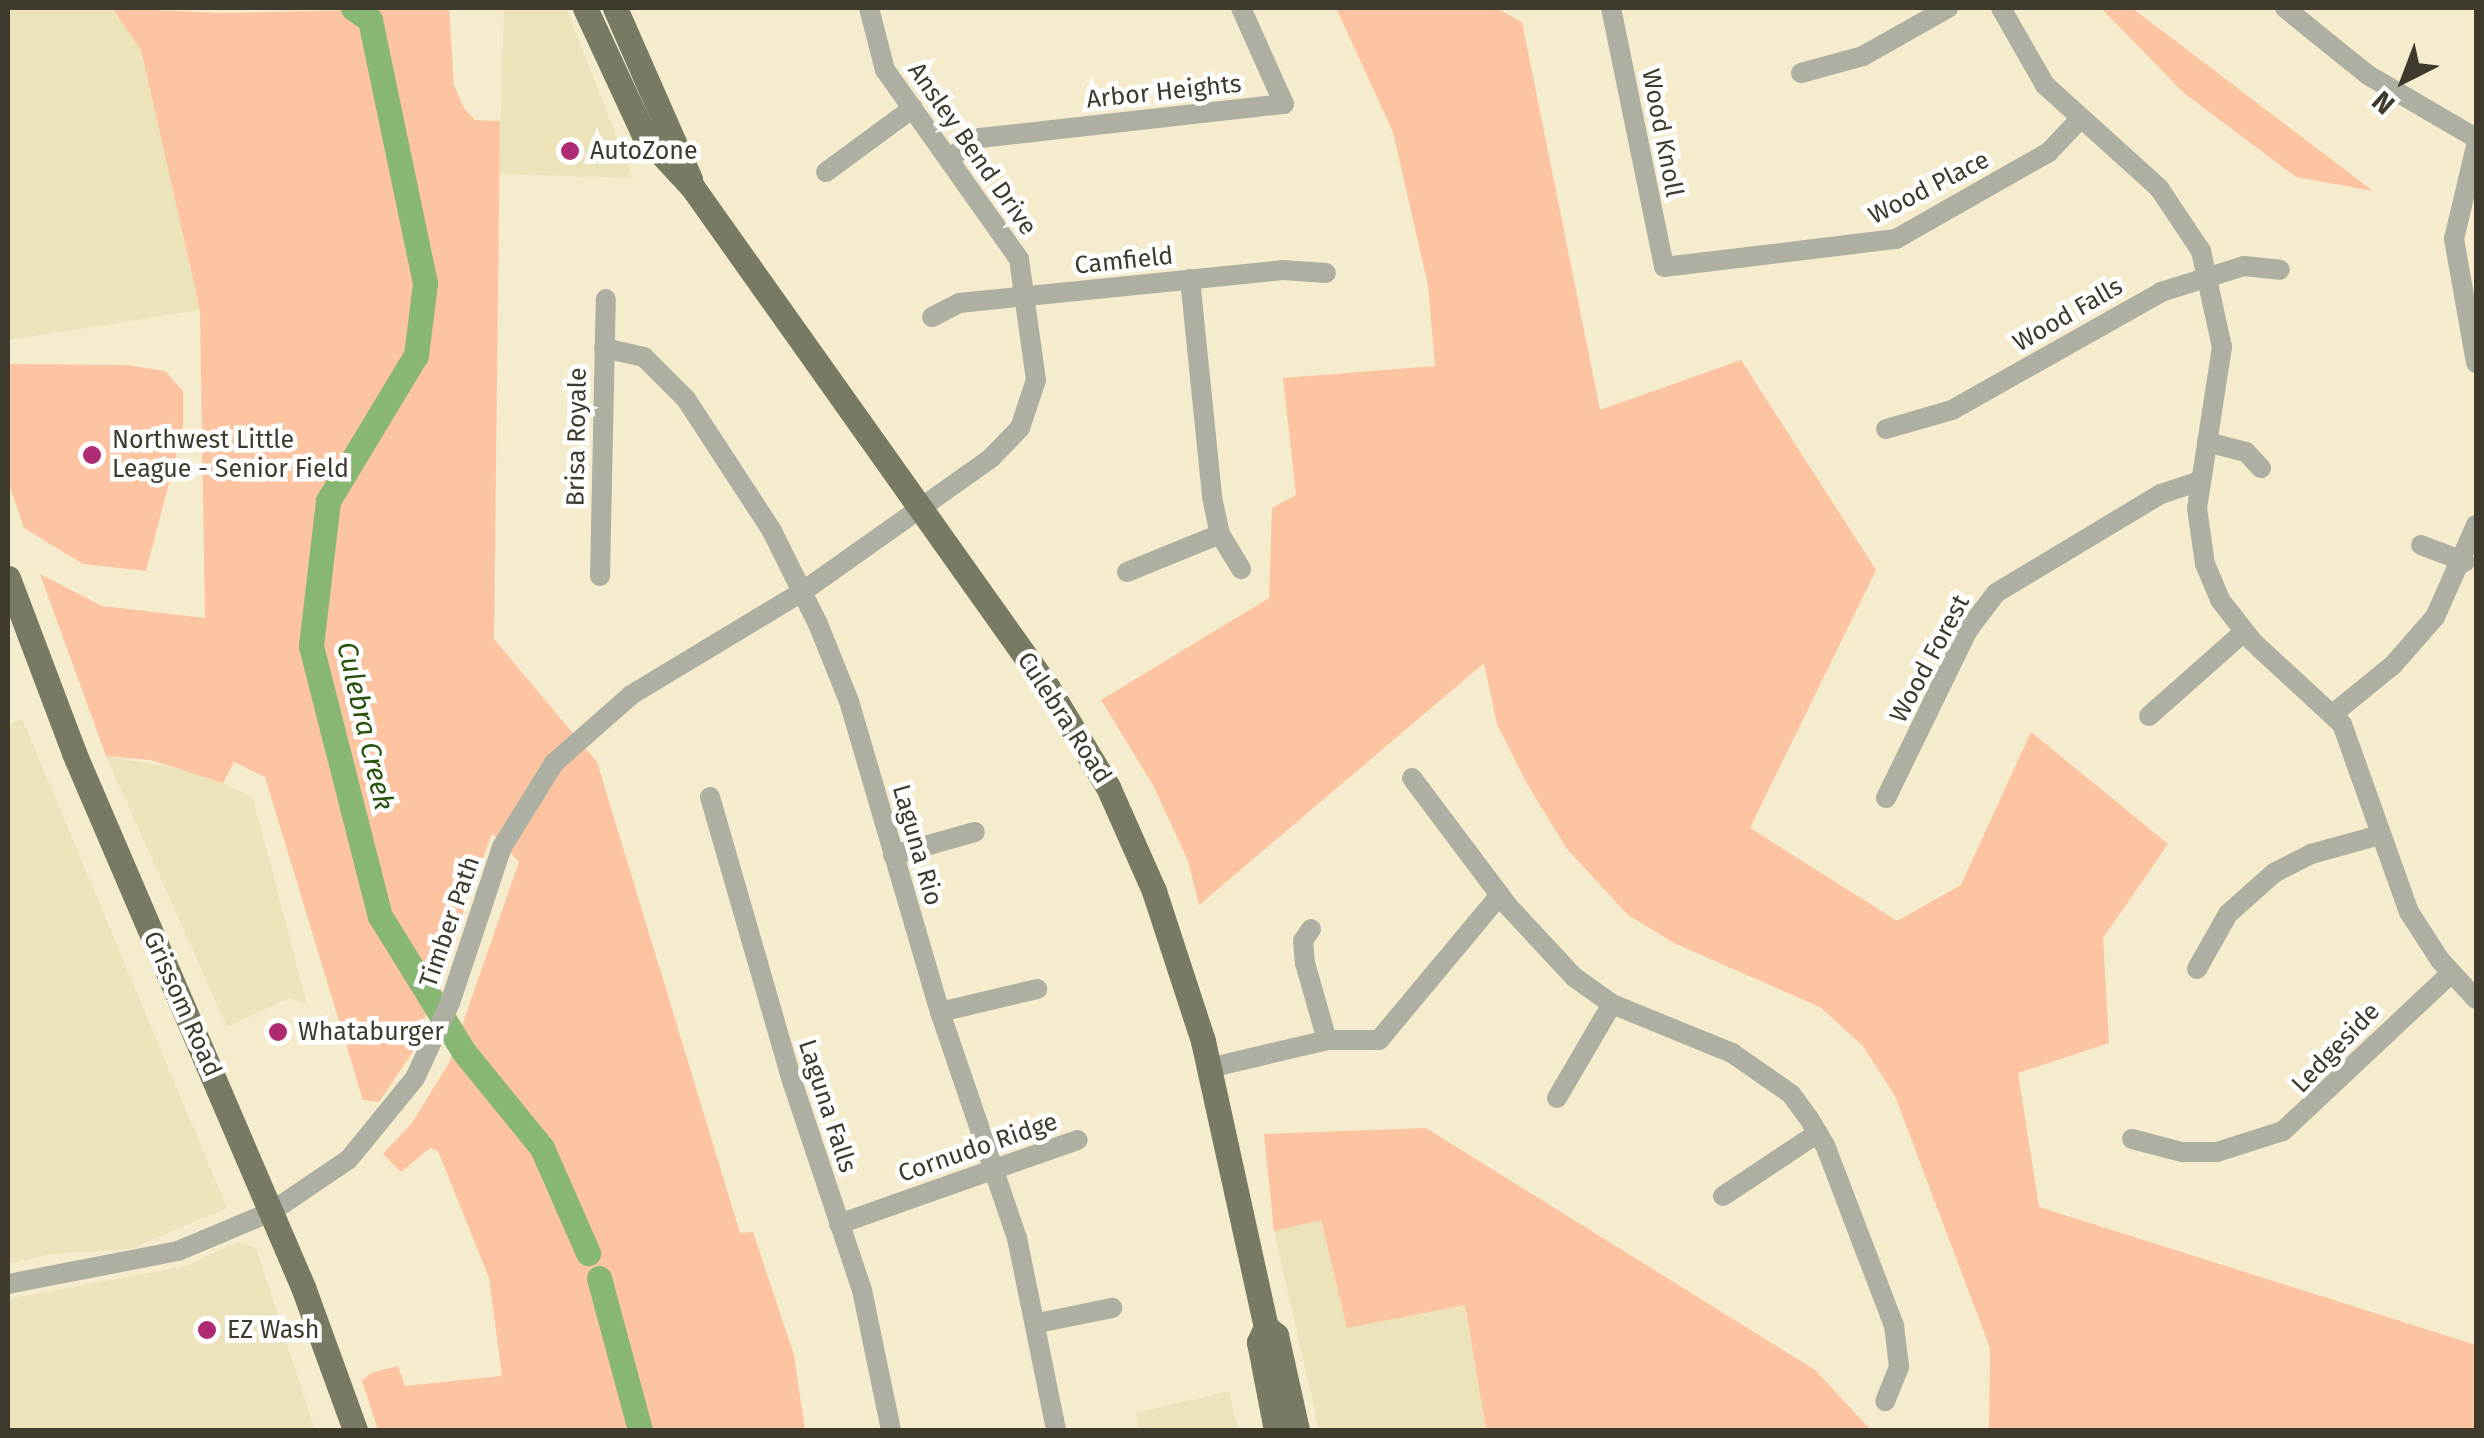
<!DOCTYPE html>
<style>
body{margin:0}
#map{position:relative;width:2484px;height:1438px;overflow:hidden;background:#f4eccc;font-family:"Fira Sans",sans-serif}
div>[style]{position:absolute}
.built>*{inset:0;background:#ede3bb}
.green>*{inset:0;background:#fcc4a1}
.river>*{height:25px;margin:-12.5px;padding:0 12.5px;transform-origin:12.5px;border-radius:12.5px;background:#88b774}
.minor>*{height:20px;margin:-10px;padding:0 10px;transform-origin:10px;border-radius:10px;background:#acafa1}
.major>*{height:25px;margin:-12.5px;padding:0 12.5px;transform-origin:12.5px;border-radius:12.5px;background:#777b63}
.dots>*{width:28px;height:28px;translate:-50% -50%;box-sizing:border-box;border:5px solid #fff;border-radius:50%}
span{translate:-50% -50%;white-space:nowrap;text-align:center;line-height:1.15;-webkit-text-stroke:9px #fff;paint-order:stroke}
.street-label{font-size:25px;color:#3e3b2e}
.poi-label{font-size:25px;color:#3e3b2e}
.left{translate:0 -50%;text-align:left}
.water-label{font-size:28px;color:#27530d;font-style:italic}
.frame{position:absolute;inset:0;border:10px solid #3e3b2e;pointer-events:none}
.north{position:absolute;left:2354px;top:30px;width:100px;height:100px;-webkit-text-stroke:8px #fff;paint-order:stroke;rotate:222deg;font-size:28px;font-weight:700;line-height:40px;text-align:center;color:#3e3b2e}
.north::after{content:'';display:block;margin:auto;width:35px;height:45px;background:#3e3b2e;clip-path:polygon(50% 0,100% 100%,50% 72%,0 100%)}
</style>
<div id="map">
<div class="built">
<div style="clip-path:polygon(8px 8px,112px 8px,141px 50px,200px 310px,8px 340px)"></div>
<div style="clip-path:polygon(504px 8px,566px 8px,633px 178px,499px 174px)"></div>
<div style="clip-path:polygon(22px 718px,227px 1208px,130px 1249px,50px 1254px,8px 1264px,8px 726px)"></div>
<div style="clip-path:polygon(106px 756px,207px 774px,253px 798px,307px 1004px,289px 998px,227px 1027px)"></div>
<div style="clip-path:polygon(1321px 1220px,1347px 1327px,1465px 1305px,1486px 1430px,1319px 1430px,1274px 1231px)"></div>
<div style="clip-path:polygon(237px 1242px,256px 1248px,315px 1430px,8px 1430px,8px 1299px,186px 1266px)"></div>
<div style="clip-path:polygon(1229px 1391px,1238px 1430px,1138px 1430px,1136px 1413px)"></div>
</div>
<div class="green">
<div style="clip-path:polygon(112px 8px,220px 13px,449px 8px,454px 85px,464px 108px,475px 120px,500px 121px,494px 639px,597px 762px,740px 1233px,753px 1232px,794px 1355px,805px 1430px,378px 1430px,362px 1381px,371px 1373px,398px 1366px,405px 1386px,502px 1376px,489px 1278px,438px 1151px,430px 1148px,401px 1172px,383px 1154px,412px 1123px,449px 1063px,519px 862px,492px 833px,412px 1053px,379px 1102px,363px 1100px,265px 777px,234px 762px,223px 783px,151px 760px,106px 756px,40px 574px,102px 606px,205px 618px,200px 310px,141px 50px)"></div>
<div style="clip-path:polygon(1336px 8px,1496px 8px,1522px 22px,1600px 410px,1741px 360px,1876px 570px,1750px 828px,1897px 921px,1961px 885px,2031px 732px,2168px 844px,2103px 938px,2109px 1043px,2018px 1073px,2039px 1207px,2476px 1345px,2476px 1430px,1989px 1430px,1990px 1348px,1895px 1096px,1863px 1046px,1820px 1007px,1676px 944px,1628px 915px,1567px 849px,1527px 784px,1497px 724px,1484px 663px,1199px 905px,1188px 861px,1153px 785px,1101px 700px,1269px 598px,1272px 508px,1296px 495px,1283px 378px,1435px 366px,1428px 285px,1393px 132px)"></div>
<div style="clip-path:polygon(2101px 8px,2132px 8px,2373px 191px,2296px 177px,2184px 93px)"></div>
<div style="clip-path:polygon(8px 364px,127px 365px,165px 371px,183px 391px,183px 429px,146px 571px,83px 564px,24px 528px,8px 481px)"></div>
<div style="clip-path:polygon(1426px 1128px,1815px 1370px,1871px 1430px,1486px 1430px,1465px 1305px,1347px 1328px,1321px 1220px,1274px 1231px,1264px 1134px)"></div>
</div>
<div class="river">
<div style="left:353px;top:8px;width:21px;rotate:35deg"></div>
<div style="left:370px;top:20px;width:269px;rotate:78.2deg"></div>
<div style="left:425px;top:283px;width:73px;rotate:97.1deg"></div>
<div style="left:416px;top:355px;width:170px;rotate:121.1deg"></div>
<div style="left:328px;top:501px;width:146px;rotate:96.7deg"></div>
<div style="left:311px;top:646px;width:279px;rotate:75.7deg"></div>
<div style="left:380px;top:916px;width:160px;rotate:58.3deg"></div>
<div style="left:464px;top:1052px;width:124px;rotate:50.9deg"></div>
<div style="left:542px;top:1148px;width:115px;rotate:66.3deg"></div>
<div style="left:599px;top:1278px;width:157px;rotate:74.9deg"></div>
</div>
<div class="minor">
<div style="left:1611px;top:8px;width:264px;rotate:78.4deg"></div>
<div style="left:1664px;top:267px;width:234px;rotate:-6.9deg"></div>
<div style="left:1896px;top:239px;width:176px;rotate:-29.6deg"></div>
<div style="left:2049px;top:152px;width:42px;rotate:-46.9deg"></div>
<div style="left:2001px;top:8px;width:89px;rotate:60.3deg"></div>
<div style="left:2045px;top:85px;width:154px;rotate:42.1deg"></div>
<div style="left:2159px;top:188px;width:76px;rotate:56.3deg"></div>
<div style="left:2201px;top:251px;width:98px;rotate:77.7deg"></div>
<div style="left:2222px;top:347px;width:163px;rotate:98.8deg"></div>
<div style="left:2197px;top:508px;width:57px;rotate:81.9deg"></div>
<div style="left:2205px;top:564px;width:39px;rotate:67deg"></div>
<div style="left:2220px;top:600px;width:53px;rotate:51.8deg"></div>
<div style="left:2253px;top:642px;width:121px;rotate:42.7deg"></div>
<div style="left:2342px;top:724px;width:200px;rotate:70.4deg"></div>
<div style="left:2409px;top:912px;width:57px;rotate:57.1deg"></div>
<div style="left:2440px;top:960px;width:53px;rotate:47.3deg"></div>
<div style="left:2285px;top:8px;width:107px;rotate:38.9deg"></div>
<div style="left:2368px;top:75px;width:125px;rotate:30.3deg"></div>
<div style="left:1801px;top:73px;width:64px;rotate:-15.3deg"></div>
<div style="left:1863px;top:56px;width:98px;rotate:-29.5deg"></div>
<div style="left:2476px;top:146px;width:96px;rotate:103.3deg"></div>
<div style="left:2454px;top:239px;width:126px;rotate:79.9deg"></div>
<div style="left:949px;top:158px;width:37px;rotate:-33deg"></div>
<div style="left:980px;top:138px;width:306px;rotate:-6.4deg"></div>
<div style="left:1284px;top:104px;width:105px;rotate:-114.1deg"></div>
<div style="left:826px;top:172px;width:108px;rotate:-36.3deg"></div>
<div style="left:1190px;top:279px;width:219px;rotate:84.2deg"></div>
<div style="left:1212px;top:497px;width:38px;rotate:78deg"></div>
<div style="left:1220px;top:534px;width:41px;rotate:59deg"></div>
<div style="left:932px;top:317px;width:30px;rotate:-27deg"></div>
<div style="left:959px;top:303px;width:325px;rotate:-5.8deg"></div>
<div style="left:1282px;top:270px;width:44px;rotate:3.9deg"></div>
<div style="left:604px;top:348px;width:41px;rotate:12.7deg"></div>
<div style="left:644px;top:357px;width:59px;rotate:45deg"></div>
<div style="left:686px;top:399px;width:158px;rotate:56.9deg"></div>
<div style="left:772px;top:531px;width:104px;rotate:63.7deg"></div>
<div style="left:818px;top:624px;width:83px;rotate:68.1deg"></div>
<div style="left:849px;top:701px;width:324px;rotate:73.7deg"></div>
<div style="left:940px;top:1012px;width:239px;rotate:71.2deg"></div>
<div style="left:1017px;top:1238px;width:196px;rotate:78.5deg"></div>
<div style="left:1886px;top:429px;width:69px;rotate:-16.1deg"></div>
<div style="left:1952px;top:410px;width:240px;rotate:-29.4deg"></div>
<div style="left:2161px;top:292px;width:87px;rotate:-17.4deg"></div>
<div style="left:2244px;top:266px;width:36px;rotate:6deg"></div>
<div style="left:2207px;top:442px;width:40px;rotate:14.4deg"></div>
<div style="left:2246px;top:452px;width:22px;rotate:47deg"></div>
<div style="left:2421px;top:545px;width:47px;rotate:21.1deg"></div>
<div style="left:1127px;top:572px;width:100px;rotate:-22.2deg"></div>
<div style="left:600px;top:576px;width:277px;rotate:-88.8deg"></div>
<div style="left:2334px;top:713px;width:76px;rotate:-39.1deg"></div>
<div style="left:2393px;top:665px;width:64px;rotate:-48.8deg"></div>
<div style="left:2435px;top:617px;width:101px;rotate:-66deg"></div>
<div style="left:2149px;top:716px;width:127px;rotate:-41.5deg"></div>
<div style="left:1412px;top:778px;width:160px;rotate:53.1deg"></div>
<div style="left:1508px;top:906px;width:97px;rotate:47.1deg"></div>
<div style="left:1574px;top:977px;width:47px;rotate:35.4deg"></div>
<div style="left:1612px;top:1004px;width:130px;rotate:22.2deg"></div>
<div style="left:1732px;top:1053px;width:72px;rotate:34.8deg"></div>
<div style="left:1791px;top:1094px;width:29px;rotate:54deg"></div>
<div style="left:1808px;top:1117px;width:33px;rotate:59deg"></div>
<div style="left:1825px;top:1145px;width:194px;rotate:69.1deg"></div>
<div style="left:1894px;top:1326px;width:41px;rotate:83deg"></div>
<div style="left:1899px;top:1367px;width:37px;rotate:112deg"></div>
<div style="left:710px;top:797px;width:299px;rotate:73.9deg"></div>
<div style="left:793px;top:1084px;width:217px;rotate:71.5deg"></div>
<div style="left:862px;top:1290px;width:143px;rotate:78.3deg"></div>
<div style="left:1886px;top:798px;width:187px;rotate:-64deg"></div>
<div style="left:1968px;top:630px;width:46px;rotate:-52.9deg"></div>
<div style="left:1996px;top:593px;width:192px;rotate:-31deg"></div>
<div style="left:2161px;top:494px;width:41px;rotate:-18.4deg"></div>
<div style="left:893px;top:855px;width:85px;rotate:-15.7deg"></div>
<div style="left:1311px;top:929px;width:14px;rotate:124deg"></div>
<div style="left:1303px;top:941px;width:22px;rotate:85deg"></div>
<div style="left:1305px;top:963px;width:80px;rotate:74.1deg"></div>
<div style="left:2197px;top:969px;width:63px;rotate:-60.6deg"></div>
<div style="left:2228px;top:914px;width:62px;rotate:-41.7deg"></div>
<div style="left:2274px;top:873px;width:42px;rotate:-27.2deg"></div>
<div style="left:2311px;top:854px;width:72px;rotate:-15.4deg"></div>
<div style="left:940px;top:1012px;width:100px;rotate:-13.3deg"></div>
<div style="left:1209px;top:1068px;width:121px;rotate:-13.3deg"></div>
<div style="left:1327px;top:1040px;width:52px"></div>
<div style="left:1379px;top:1040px;width:189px;rotate:-50.2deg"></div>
<div style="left:1557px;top:1098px;width:109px;rotate:-59.7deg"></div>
<div style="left:2132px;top:1139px;width:52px;rotate:14.6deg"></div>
<div style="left:2182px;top:1152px;width:35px"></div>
<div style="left:2217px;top:1152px;width:69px;rotate:-17.7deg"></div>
<div style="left:2283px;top:1131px;width:231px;rotate:-43.2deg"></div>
<div style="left:1723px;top:1196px;width:114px;rotate:-33.6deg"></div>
<div style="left:839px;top:1224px;width:253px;rotate:-19.4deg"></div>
<div style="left:8px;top:1284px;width:173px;rotate:-11deg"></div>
<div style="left:178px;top:1251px;width:101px;rotate:-22.8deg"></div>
<div style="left:271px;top:1212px;width:94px;rotate:-34.2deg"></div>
<div style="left:349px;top:1159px;width:104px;rotate:-50.8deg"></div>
<div style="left:415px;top:1078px;width:83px;rotate:-65deg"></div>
<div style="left:450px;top:1003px;width:164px;rotate:-71.6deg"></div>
<div style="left:502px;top:847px;width:99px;rotate:-58.2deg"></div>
<div style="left:554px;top:763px;width:103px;rotate:-41.4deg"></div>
<div style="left:631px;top:695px;width:200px;rotate:-31.1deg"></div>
<div style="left:802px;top:592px;width:232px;rotate:-35.3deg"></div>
<div style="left:991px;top:458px;width:42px;rotate:-46deg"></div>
<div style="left:1020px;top:428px;width:51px;rotate:-71.6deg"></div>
<div style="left:1036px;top:380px;width:122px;rotate:-98deg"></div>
<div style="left:1019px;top:259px;width:232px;rotate:-125.3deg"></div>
<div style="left:885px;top:70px;width:64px;rotate:-104.5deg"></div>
<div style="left:1038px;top:1323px;width:76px;rotate:-11.5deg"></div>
</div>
<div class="major">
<div style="left:585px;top:8px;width:140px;rotate:65.1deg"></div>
<div style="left:644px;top:135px;width:72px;rotate:47.2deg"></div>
<div style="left:693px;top:188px;width:613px;rotate:54.63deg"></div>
<div style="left:1048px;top:688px;width:116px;rotate:58.8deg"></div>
<div style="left:1108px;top:787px;width:114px;rotate:66.1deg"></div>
<div style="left:1154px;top:891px;width:158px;rotate:71.9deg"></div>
<div style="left:1203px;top:1041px;width:293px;rotate:77.6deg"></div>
<div style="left:1266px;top:1327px;width:13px;rotate:39deg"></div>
<div style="left:1276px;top:1335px;width:97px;rotate:77.5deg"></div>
<div style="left:615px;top:8px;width:187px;rotate:66.3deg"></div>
<div style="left:8px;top:578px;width:187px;rotate:69.3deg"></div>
<div style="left:74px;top:753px;width:581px;rotate:66.79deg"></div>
<div style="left:303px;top:1287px;width:152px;rotate:70deg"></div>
<div style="left:1266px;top:1327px;width:17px;rotate:115deg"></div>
<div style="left:1259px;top:1342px;width:90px;rotate:79.1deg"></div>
</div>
<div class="dots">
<div style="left:570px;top:151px;background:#ae2a72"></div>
<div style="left:92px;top:455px;background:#ae2a72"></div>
<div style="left:278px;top:1032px;background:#ae2a72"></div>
<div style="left:207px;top:1330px;background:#ae2a72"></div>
</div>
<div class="street-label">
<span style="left:1164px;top:92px;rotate:-6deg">Arbor Heights</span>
<span style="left:1662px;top:133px;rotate:79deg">Wood Knoll</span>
<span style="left:972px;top:149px;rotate:55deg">Ansley Bend Drive</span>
<span style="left:1929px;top:188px;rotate:-27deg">Wood Place</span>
<span style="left:1124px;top:261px;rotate:-6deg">Camfield</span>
<span style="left:2068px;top:315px;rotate:-30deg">Wood Falls</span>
<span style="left:577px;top:437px;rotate:-89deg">Brisa Royale</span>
<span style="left:1930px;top:659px;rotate:-62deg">Wood Forest</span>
<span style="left:1064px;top:718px;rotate:57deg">Culebra Road</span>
<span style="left:917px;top:845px;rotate:74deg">Laguna Rio</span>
<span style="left:450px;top:922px;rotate:-71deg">Timber Path</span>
<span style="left:182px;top:1004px;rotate:66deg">Grissom Road</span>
<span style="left:2336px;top:1048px;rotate:-46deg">Ledgeside</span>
<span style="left:827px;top:1106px;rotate:72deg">Laguna Falls</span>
<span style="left:978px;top:1148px;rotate:-19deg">Cornudo Ridge</span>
</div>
<div class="poi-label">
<span class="left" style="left:590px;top:151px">AutoZone</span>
<span class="left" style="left:112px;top:455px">Northwest Little<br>League - Senior Field</span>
<span class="left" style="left:298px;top:1032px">Whataburger</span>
<span class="left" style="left:227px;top:1330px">EZ Wash</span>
</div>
<div class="water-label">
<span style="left:365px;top:726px;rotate:77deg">Culebra Creek</span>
</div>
<div class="frame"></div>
<div class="north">N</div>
</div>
